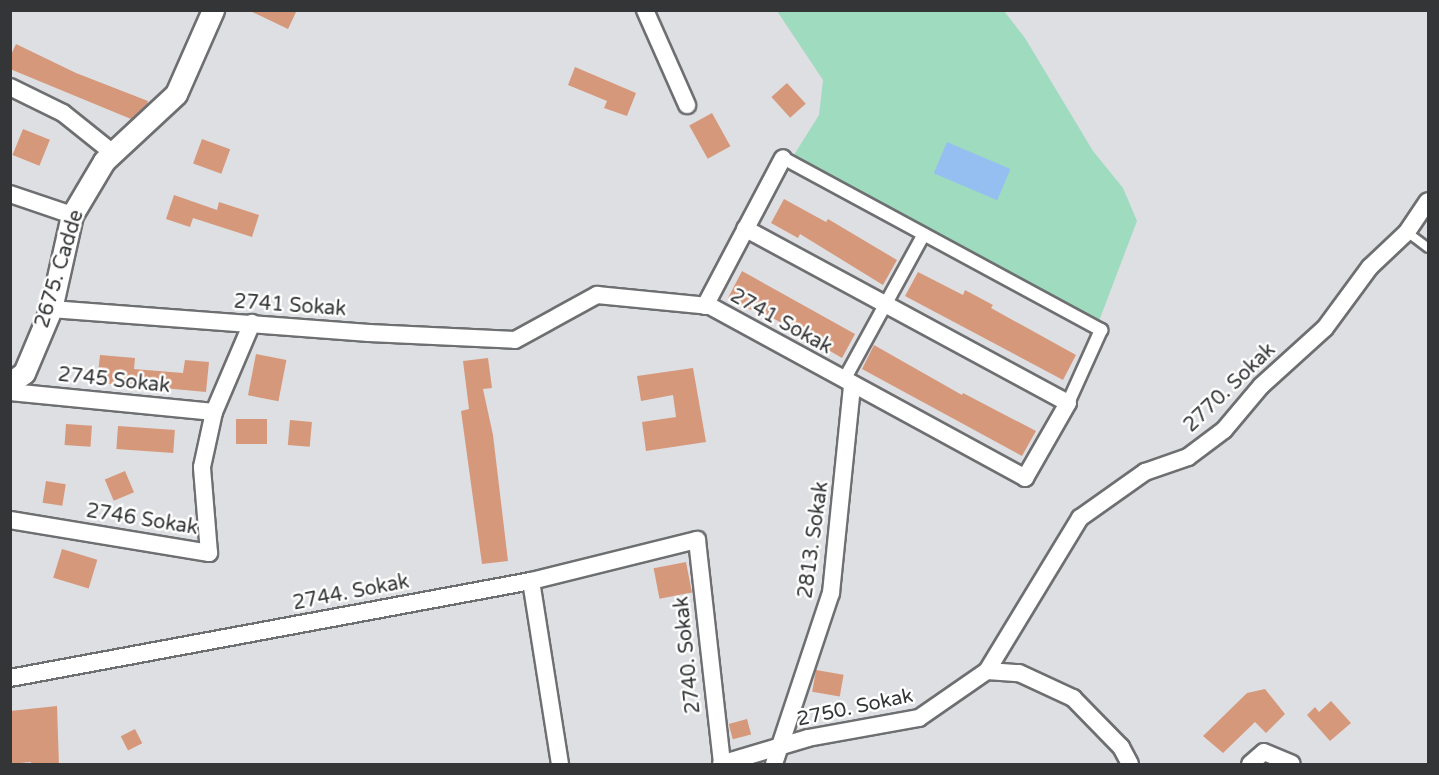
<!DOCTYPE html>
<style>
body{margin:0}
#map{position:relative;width:1439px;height:775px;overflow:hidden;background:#dedfe2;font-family:"Varela Round",sans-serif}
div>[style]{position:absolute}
.green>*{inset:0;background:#9fdbbf}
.water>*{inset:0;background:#95bff1;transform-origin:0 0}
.building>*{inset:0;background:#d6987b;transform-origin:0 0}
.roads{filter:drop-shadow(2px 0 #6e6f71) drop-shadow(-2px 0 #6e6f71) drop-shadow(0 2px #6e6f71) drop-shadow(0 -2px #6e6f71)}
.service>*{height:8px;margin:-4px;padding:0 4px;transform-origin:4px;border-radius:4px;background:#fff}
.pedestrian>*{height:12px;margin:-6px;padding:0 6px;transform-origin:6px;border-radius:6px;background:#fff}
.minor>*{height:16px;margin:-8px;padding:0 8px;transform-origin:8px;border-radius:8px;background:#fff}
.tertiary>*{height:21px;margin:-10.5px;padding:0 10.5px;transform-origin:10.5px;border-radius:10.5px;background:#fff}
span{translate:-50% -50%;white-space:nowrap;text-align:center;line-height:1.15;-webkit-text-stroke:5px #fff;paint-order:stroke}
.street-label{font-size:20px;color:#343536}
.frame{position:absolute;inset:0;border:12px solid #343536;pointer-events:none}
</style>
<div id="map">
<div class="green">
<div style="clip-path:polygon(777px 11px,1004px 11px,1025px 38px,1093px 151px,1123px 188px,1137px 221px,1099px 321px,792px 158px,819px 115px,823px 80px)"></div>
</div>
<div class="water">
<div style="left:947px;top:142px;width:69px;height:34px;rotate:23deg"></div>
</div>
<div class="building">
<div style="clip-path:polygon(248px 10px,297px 10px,288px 29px)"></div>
<div style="clip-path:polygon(16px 44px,76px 73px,148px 101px,147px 104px,131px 119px,10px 69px,10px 57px)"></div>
<div style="clip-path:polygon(575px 67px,636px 93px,627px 116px,604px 108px,607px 101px,568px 85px)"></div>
<div style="left:787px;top:83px;width:28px;height:21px;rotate:48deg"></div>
<div style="left:712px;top:113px;width:38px;height:26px;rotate:61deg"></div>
<div style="left:23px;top:129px;width:29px;height:28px;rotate:22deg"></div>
<div style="left:202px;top:139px;width:30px;height:26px;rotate:20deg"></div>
<div style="clip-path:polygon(174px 195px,217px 210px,219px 202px,259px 215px,252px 237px,193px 218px,190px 227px,166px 219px)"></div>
<div style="clip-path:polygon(784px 199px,826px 222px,828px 219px,897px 260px,883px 285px,800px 234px,798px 238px,771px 223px)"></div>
<div style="clip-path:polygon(742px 271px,855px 334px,842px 358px,759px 310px,757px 313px,728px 298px)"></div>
<div style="clip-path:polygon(918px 272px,963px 295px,965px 290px,993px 305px,991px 308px,1076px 355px,1063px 380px,905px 296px)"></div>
<div style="clip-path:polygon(874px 345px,962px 395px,963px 393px,1036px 431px,1022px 456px,862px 369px)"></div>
<div style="left:256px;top:354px;width:31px;height:42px;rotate:11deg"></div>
<div style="clip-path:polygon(100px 355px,135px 358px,134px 369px,183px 373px,185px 360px,209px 362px,206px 392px,163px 388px,163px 391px,97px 382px)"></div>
<div style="clip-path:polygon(488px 358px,492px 388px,483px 389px,493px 435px,508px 561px,482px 564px,461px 411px,469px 409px,463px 361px)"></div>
<div style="clip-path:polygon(693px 368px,706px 442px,646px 451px,642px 422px,676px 417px,673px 395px,641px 401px,637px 376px)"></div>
<div style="left:236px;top:419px;width:31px;height:25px"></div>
<div style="left:290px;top:420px;width:22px;height:25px;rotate:5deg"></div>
<div style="left:66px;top:424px;width:26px;height:21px;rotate:4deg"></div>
<div style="left:118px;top:426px;width:57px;height:23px;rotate:4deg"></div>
<div style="left:125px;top:471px;width:23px;height:22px;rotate:67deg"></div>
<div style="left:46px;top:481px;width:20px;height:22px;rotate:9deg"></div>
<div style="left:62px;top:549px;width:37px;height:30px;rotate:17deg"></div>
<div style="left:686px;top:562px;width:31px;height:33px;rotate:79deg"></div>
<div style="left:816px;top:670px;width:28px;height:22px;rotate:10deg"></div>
<div style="clip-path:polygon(1265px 689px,1285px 714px,1266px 733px,1255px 722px,1223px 753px,1203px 736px,1247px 693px)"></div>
<div style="clip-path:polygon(1331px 701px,1351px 723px,1330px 741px,1307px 715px,1315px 707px,1319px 712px)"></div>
<div style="clip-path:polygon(57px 706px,59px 765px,31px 765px,31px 762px,10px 764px,10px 711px)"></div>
<div style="left:747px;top:719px;width:16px;height:19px;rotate:75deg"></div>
<div style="left:135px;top:729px;width:16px;height:16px;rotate:63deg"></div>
</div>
<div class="roads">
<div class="service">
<div style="left:1407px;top:232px;width:26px;rotate:37deg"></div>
</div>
<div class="pedestrian">
<div style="left:783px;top:158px;width:362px;rotate:28.4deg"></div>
<div style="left:1101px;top:330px;width:80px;rotate:114.3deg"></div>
<div style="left:844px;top:380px;width:166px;rotate:-61.3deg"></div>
</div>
<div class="minor">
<div style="left:645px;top:10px;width:104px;rotate:66.1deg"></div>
<div style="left:10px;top:87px;width:59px;rotate:26.1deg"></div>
<div style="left:63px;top:113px;width:64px;rotate:38.7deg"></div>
<div style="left:10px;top:194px;width:65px;rotate:18.7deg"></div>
<div style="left:705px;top:306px;width:167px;rotate:-62.2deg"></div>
<div style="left:51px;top:309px;width:319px;rotate:4.3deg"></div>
<div style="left:369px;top:333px;width:146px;rotate:2.7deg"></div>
<div style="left:515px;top:340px;width:94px;rotate:-28.8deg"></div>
<div style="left:597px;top:295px;width:114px;rotate:5.6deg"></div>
<div style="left:710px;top:306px;width:359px;rotate:28.6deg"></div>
<div style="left:1025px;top:478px;width:86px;rotate:-60.2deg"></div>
<div style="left:1068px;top:403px;width:367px;rotate:-151.6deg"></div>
<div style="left:10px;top:392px;width:205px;rotate:5.6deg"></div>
<div style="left:10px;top:520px;width:202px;rotate:9.4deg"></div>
<div style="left:209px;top:553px;width:86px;rotate:-94.7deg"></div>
<div style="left:202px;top:467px;width:56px;rotate:-77.7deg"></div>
<div style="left:214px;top:412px;width:97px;rotate:-66.9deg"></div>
<div style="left:531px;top:581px;width:185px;rotate:81deg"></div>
<div style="left:987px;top:671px;width:179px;rotate:-58.7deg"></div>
<div style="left:1080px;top:518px;width:80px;rotate:-35.3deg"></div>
<div style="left:1145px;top:472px;width:46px;rotate:-19.2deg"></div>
<div style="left:1188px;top:457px;width:45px;rotate:-36.9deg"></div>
<div style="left:1224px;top:430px;width:57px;rotate:-49.9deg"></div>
<div style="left:1261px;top:386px;width:86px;rotate:-42.2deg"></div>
<div style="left:1325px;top:328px;width:76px;rotate:-53.6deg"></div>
<div style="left:1370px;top:267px;width:51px;rotate:-43.4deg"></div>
<div style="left:1407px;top:232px;width:37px;rotate:-56deg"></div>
<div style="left:10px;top:678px;width:530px;rotate:-10.55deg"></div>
<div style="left:531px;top:581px;width:171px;rotate:-13.9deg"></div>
<div style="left:697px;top:540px;width:225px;rotate:83.6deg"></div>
<div style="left:721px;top:764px;width:91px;rotate:-16.6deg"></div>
<div style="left:808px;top:738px;width:113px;rotate:-10.2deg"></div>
<div style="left:919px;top:718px;width:83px;rotate:-34.7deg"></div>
<div style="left:987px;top:671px;width:32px;rotate:4deg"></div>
<div style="left:1019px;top:673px;width:60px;rotate:24.8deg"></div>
<div style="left:1073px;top:698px;width:69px;rotate:45.6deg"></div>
<div style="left:1121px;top:747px;width:19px;rotate:62deg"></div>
<div style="left:774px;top:764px;width:180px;rotate:-71.6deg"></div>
<div style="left:831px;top:593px;width:209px;rotate:-84.2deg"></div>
<div style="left:1250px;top:764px;width:18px;rotate:-41deg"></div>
<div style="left:1264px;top:752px;width:30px;rotate:23deg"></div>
</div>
<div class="tertiary">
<div style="left:10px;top:383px;width:17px;rotate:-36deg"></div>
<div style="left:24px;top:373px;width:69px;rotate:-67.1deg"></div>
<div style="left:51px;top:309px;width:96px;rotate:-77.4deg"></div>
<div style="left:72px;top:215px;width:63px;rotate:-59.3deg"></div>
<div style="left:104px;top:161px;width:98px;rotate:-42.9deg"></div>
<div style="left:176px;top:94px;width:92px;rotate:-66.2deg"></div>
</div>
</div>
<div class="street-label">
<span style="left:60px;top:269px;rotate:-73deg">2675. Cadde</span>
<span style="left:290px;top:306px;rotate:4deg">2741 Sokak</span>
<span style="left:781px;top:322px;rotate:29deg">2741 Sokak</span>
<span style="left:114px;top:381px;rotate:6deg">2745 Sokak</span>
<span style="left:1230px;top:388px;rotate:-44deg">2770. Sokak</span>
<span style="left:142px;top:520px;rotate:9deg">2746 Sokak</span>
<span style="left:814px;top:540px;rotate:-82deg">2813. Sokak</span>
<span style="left:351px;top:593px;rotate:-11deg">2744. Sokak</span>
<span style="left:688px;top:655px;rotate:-96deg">2740. Sokak</span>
<span style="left:855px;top:708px;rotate:-12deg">2750. Sokak</span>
</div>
<div class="frame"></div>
</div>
